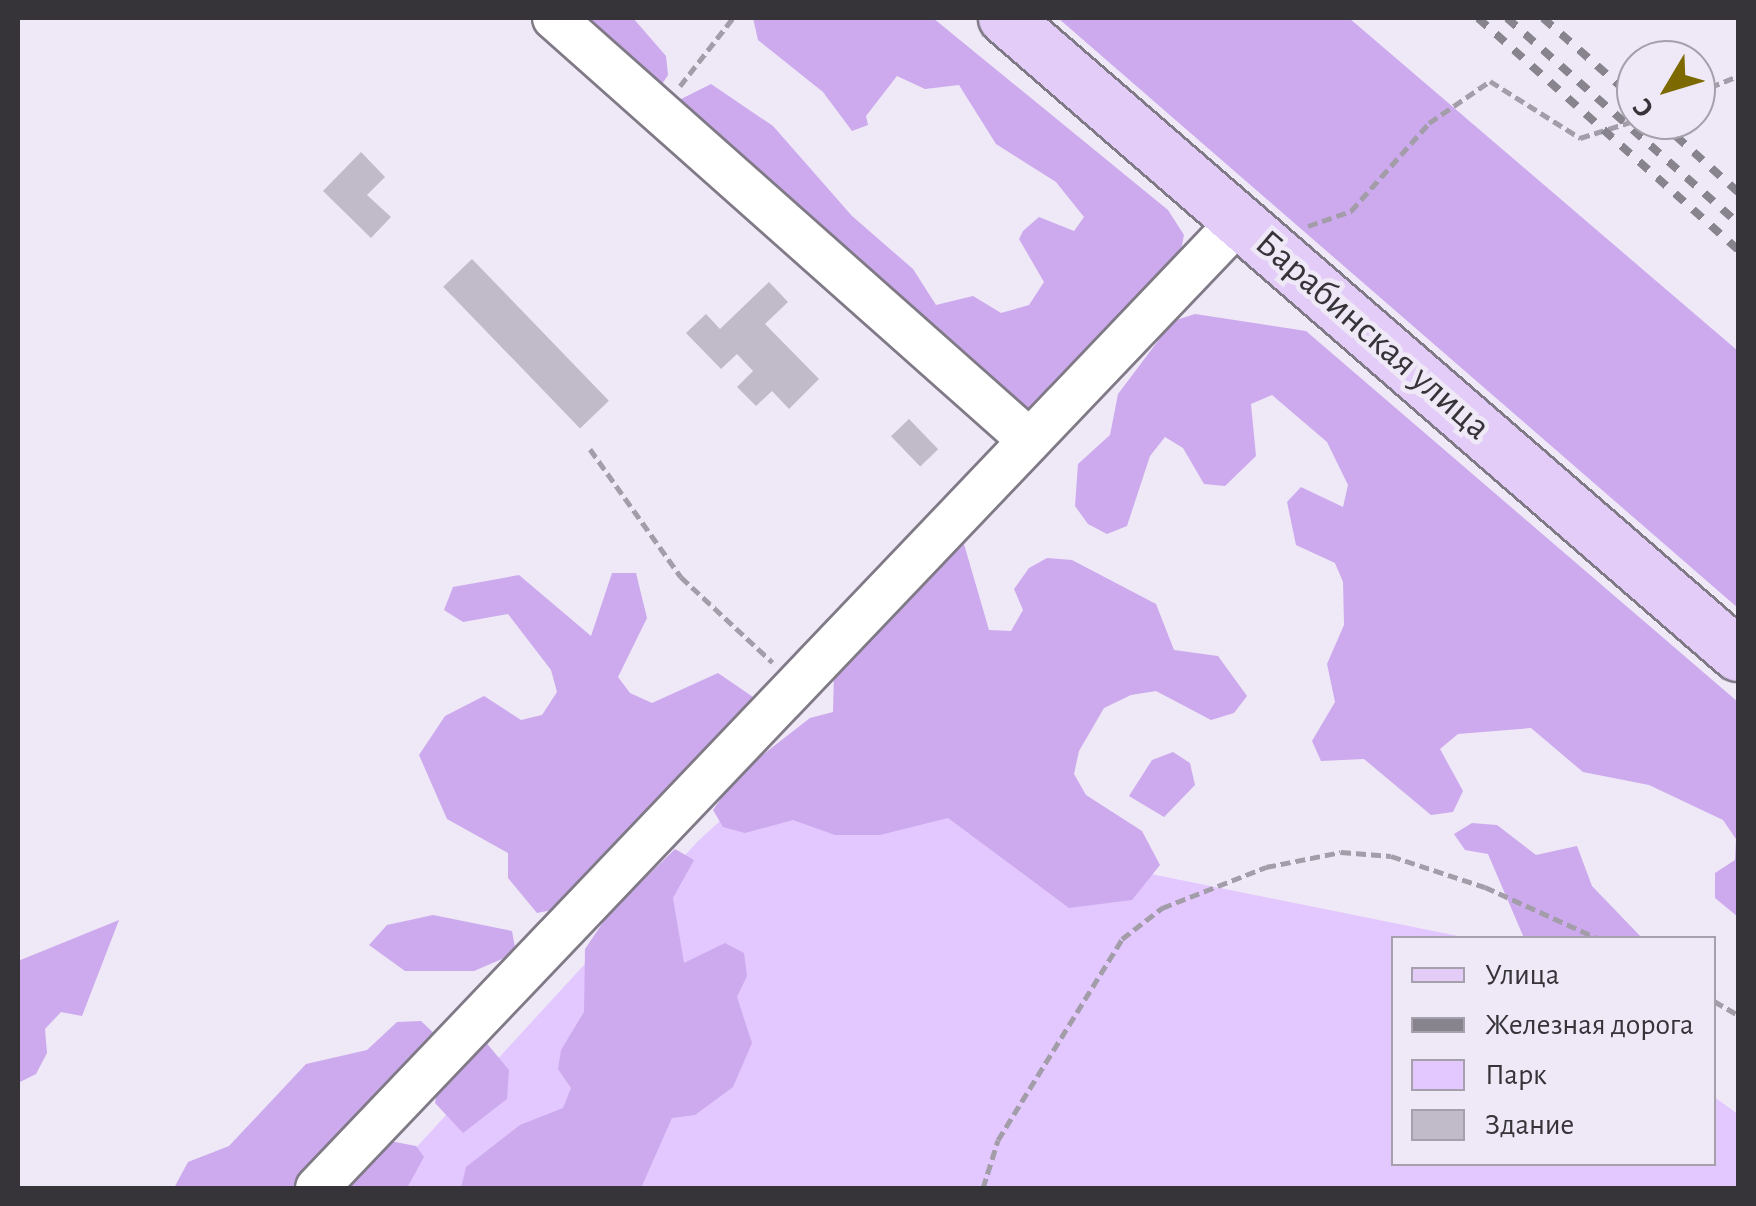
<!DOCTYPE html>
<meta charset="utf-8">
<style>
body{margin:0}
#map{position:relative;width:1756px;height:1206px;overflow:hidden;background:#efe8f7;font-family:"Alegreya Sans",sans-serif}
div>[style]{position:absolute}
.green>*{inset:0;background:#e3c8ff}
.forest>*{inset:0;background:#ccaaed}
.building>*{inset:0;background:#c1bac9;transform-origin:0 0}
.path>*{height:5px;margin-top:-2.5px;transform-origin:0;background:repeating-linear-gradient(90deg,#a29da8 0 10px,transparent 0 15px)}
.roads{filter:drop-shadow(2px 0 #807a87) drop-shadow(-2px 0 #807a87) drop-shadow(0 2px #807a87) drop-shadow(0 -2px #807a87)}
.minor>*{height:42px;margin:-21px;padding:0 21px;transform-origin:21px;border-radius:21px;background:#fff}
.major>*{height:52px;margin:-26px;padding:0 26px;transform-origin:26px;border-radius:26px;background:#e3cdf8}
.rail>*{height:8px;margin-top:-4px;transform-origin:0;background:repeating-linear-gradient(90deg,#88848d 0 12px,transparent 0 24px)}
span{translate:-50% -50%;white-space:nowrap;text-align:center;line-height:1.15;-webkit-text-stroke:9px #efe8f7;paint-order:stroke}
.street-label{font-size:38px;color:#363439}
.frame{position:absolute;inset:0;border:20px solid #363439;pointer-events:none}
.legend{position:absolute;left:1391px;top:936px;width:325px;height:230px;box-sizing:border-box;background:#efe8f7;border:2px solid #a5a0ab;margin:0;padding:12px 18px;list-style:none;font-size:30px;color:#363439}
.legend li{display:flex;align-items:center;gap:20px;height:50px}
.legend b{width:50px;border:2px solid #a5a0ab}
.north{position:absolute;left:1616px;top:40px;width:100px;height:100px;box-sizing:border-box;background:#efe8f7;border:2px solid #a5a0ab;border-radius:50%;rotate:232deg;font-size:28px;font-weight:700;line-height:40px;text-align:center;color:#363439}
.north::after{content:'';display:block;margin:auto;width:35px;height:45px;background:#7c6900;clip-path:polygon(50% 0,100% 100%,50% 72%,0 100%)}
</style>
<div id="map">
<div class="green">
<div style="clip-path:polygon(889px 757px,1062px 856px,1468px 938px,1394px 938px,1394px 1164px,1714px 1164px,1714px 1097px,1738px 1114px,1738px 1188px,379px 1188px,698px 841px,782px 765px)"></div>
</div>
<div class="forest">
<div style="clip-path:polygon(567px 18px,633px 18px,666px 56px,668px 75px,656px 93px)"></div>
<div style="clip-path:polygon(753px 18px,933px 18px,1168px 210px,1184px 235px,1178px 266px,1029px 424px,680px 110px,679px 100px,711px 84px,773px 126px,852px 216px,913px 269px,936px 305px,973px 296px,1001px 313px,1029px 305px,1044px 282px,1019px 239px,1023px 231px,1039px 217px,1074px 231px,1084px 217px,1056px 182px,996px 144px,959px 85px,925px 89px,897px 76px,866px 116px,868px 125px,852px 131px,823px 92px,758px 40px)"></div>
<div style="clip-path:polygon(1058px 18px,1349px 18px,1738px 351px,1738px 608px)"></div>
<div style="clip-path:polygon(1195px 314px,1306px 331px,1738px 702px,1738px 917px,1715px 898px,1715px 873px,1735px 860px,1736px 839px,1723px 820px,1649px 785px,1583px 772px,1531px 728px,1458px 734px,1440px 749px,1463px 791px,1453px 812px,1431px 815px,1364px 759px,1321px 761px,1312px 741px,1335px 702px,1327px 664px,1344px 625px,1343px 582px,1335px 563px,1296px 545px,1287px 502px,1301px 487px,1343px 507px,1348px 485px,1327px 442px,1272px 395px,1251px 404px,1256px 456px,1225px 486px,1204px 484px,1183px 448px,1165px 437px,1150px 456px,1127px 526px,1107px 534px,1088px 524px,1075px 506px,1078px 464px,1110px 435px,1118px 394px,1173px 321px)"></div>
<div style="clip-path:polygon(964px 544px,989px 630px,1011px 631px,1023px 610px,1014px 589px,1029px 568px,1047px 558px,1072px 560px,1156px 604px,1174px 650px,1218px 656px,1247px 696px,1234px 713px,1211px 720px,1156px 691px,1131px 695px,1104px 708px,1079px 751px,1074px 774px,1086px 795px,1142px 831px,1160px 865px,1132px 900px,1069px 908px,948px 818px,880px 835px,835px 835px,793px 820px,745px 833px,723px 827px,713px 810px,739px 773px,810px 718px,833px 712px,834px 670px)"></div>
<div style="clip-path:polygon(612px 573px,636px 573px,647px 618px,618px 677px,630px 693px,652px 703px,718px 673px,753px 697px,557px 909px,537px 913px,508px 878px,508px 853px,447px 819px,419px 755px,445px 716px,484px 696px,521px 720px,542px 715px,557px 692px,551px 670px,508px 614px,463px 622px,444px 610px,453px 587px,519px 575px,591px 636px)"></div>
<div style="clip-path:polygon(1173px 752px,1190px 763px,1195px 785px,1164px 817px,1129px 796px,1152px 760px)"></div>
<div style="clip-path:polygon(1472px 823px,1497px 825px,1536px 855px,1577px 846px,1592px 886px,1642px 938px,1524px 938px,1488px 854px,1465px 850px,1454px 834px)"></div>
<div style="clip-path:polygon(675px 849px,694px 860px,673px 898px,684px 963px,725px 943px,744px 953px,747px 976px,737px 997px,752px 1043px,733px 1087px,695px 1115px,672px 1118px,641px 1188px,461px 1188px,466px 1167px,520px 1125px,563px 1108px,571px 1088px,558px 1069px,561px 1050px,584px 1012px,585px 949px,610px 912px)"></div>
<div style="clip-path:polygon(433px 915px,512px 931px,516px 953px,474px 971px,405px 971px,369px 945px,387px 925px)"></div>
<div style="clip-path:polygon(119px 920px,82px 1016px,61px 1012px,45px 1029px,47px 1053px,36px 1074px,18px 1083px,18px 961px)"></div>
<div style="clip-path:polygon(421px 1021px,440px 1039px,293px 1188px,174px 1188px,188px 1162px,229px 1146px,306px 1064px,367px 1050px,397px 1022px)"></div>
<div style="clip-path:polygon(484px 1040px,509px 1070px,507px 1099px,463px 1133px,435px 1103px,438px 1085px)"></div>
<div style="clip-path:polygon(390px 1141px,416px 1146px,424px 1157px,407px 1188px,334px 1188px)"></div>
</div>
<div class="building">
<div style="clip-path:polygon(361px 152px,385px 177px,367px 195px,391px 217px,371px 238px,323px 191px)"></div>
<div style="left:472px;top:259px;width:197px;height:40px;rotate:46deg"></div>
<div style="clip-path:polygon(769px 282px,788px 302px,765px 324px,819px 379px,789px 409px,772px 391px,756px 406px,737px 387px,753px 371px,737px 354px,721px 369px,686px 333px,706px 314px,720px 329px)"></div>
<div style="left:909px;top:419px;width:42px;height:25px;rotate:46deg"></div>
</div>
<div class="path">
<div style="left:680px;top:86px;width:86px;rotate:-52.1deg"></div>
<div style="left:1696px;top:93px;width:45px;rotate:-22deg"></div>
<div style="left:1308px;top:226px;width:46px;rotate:-19.2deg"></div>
<div style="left:1351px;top:211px;width:118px;rotate:-48.4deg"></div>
<div style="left:1429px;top:123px;width:74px;rotate:-34.5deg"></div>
<div style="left:1490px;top:81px;width:107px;rotate:32.3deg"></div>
<div style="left:1580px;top:138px;width:60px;rotate:-17.5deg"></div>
<div style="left:590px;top:449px;width:157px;rotate:54.6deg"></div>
<div style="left:681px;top:577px;width:125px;rotate:43deg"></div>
<div style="left:1714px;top:1001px;width:28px;rotate:30deg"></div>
<div style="left:983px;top:1188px;width:50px;rotate:-72.6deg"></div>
<div style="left:998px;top:1140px;width:236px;rotate:-58.3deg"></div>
<div style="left:1122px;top:939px;width:51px;rotate:-37.8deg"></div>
<div style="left:1162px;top:908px;width:112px;rotate:-21.5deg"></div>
<div style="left:1266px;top:867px;width:76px;rotate:-11.3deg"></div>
<div style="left:1341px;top:852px;width:50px;rotate:4.6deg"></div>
<div style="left:1391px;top:856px;width:99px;rotate:18.3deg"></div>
<div style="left:1485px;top:887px;width:123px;rotate:24.5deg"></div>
</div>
<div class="roads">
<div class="minor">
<div style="left:554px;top:18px;width:635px;rotate:41.62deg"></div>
<div style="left:317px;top:1188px;width:1338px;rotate:-46.36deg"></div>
</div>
<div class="major">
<div style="left:1005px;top:18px;width:971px;rotate:40.99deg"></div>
</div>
</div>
<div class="rail">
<div style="left:1478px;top:18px;width:348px;rotate:41.7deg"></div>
<div style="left:1507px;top:18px;width:309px;rotate:41.6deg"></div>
<div style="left:1543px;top:18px;width:124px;rotate:41.4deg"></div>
<div style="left:1658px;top:120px;width:108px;rotate:42deg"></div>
</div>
<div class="street-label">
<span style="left:1372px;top:336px;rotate:41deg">Барабинская улица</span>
</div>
<div class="frame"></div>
<ul class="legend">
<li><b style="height:12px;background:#e3cdf8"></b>Улица</li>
<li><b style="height:12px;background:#88848d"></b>Железная дорога</li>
<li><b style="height:28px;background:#e3c8ff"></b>Парк</li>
<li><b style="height:28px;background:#c1bac9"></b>Здание</li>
</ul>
<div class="north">С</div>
</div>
